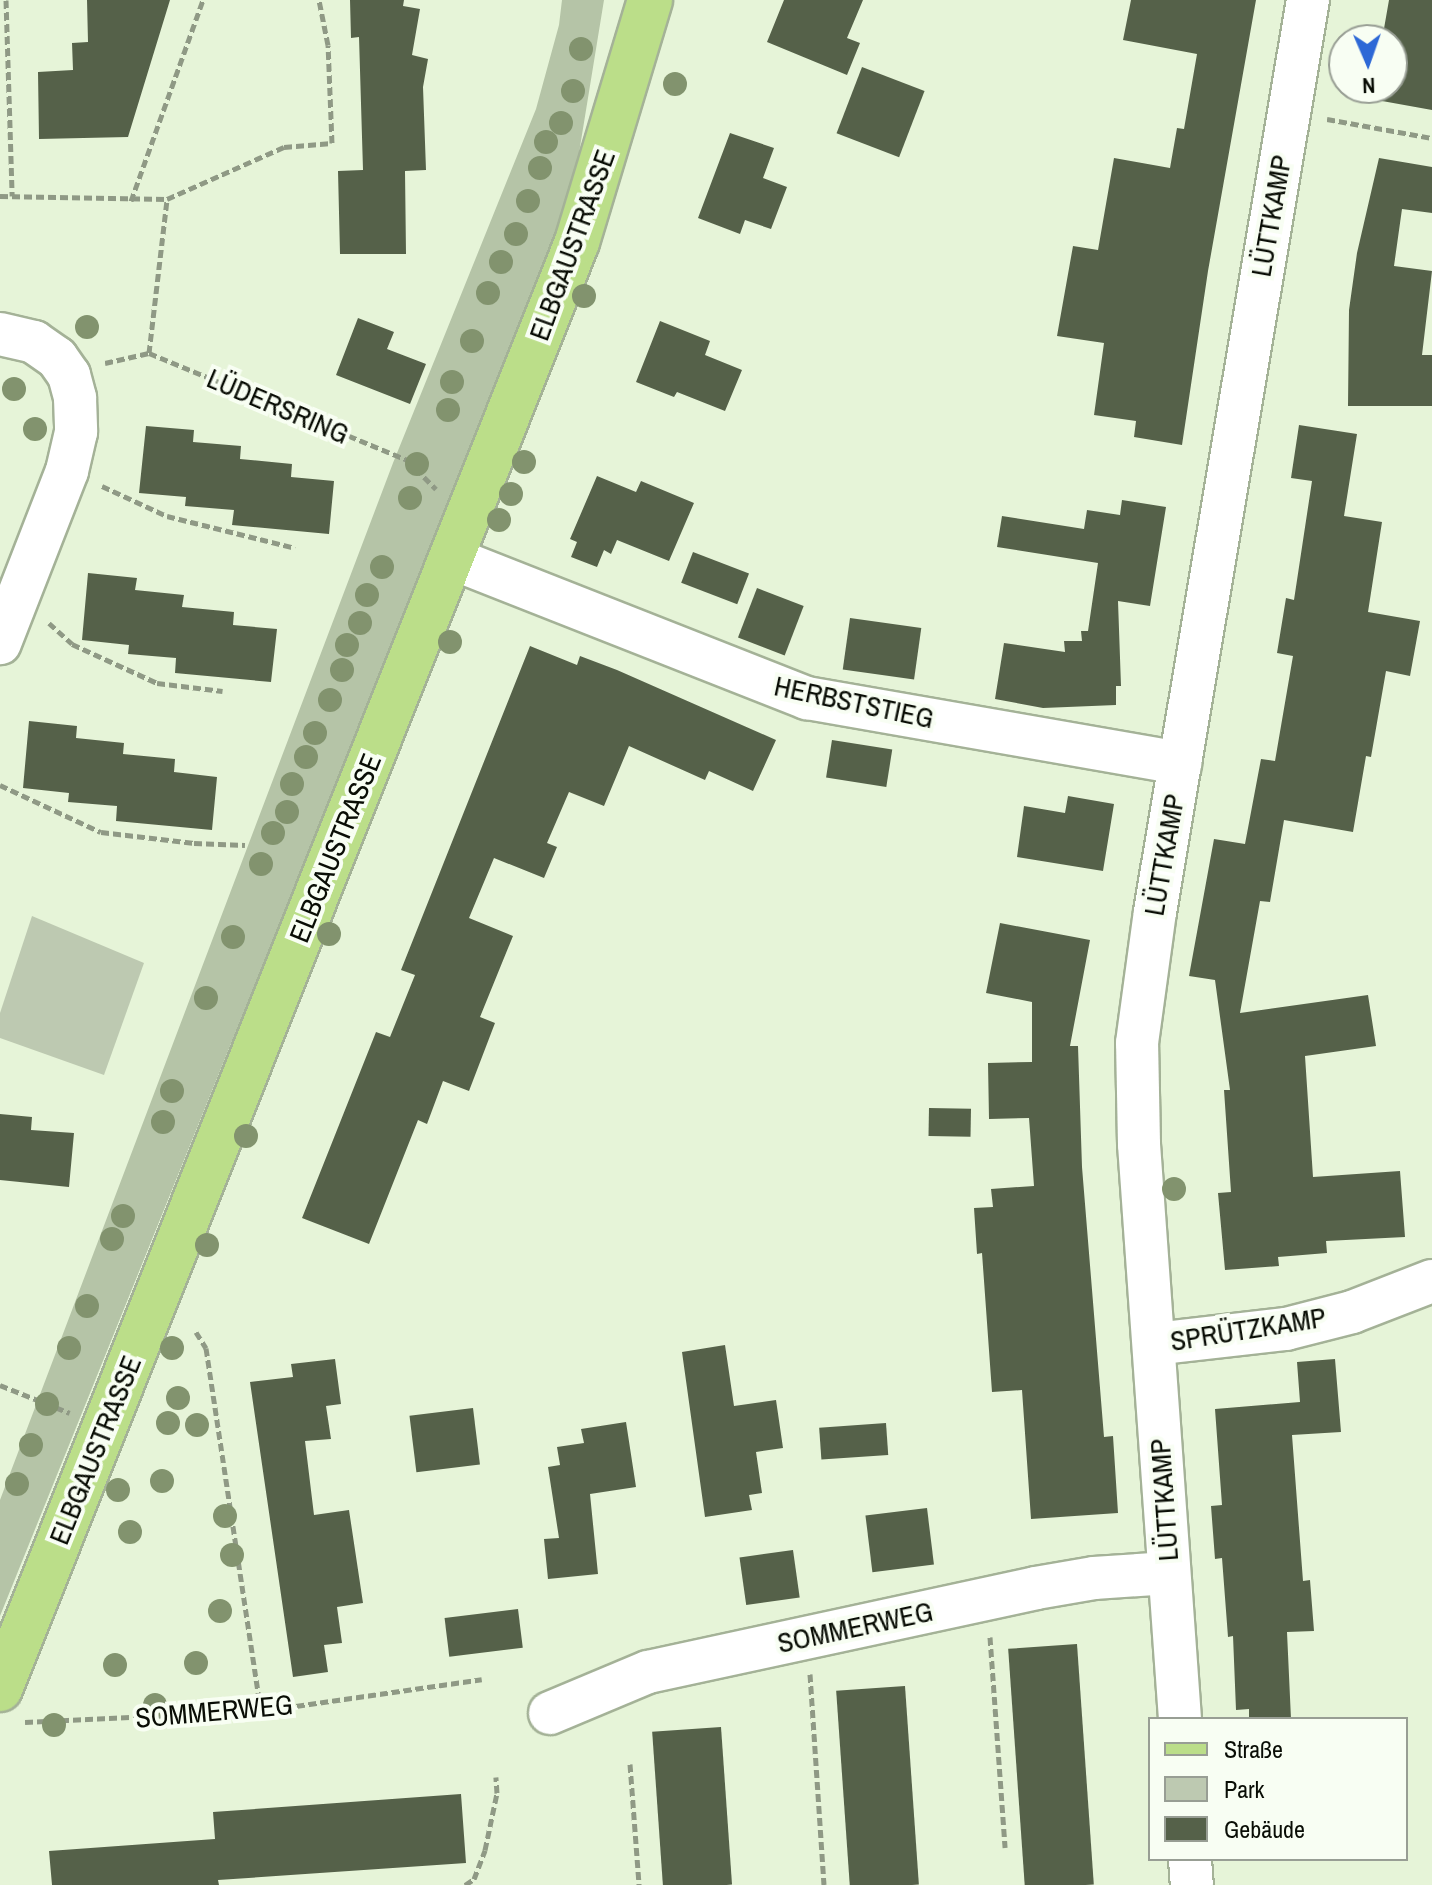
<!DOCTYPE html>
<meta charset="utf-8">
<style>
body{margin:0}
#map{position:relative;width:1432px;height:1885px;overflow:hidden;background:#e6f4d8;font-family:"Archivo Narrow",sans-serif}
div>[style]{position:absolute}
.green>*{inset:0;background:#bdc9b1}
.forest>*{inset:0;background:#b5c4a7}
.building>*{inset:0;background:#556149;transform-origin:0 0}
.path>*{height:5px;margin-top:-2.5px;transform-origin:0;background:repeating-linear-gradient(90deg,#8f9985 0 8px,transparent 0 12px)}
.roads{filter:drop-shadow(2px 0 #a4b297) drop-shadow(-2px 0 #a4b297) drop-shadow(0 2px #a4b297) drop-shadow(0 -2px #a4b297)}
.minor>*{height:42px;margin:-21px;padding:0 21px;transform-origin:21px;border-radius:21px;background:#fff}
.primary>*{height:44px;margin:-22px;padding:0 22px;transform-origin:22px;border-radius:22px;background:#bbde89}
.trees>*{width:24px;height:24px;margin:-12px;border-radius:50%;background:#82936e}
span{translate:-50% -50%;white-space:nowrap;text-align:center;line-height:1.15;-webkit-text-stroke:8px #f8fef3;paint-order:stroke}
.street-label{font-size:28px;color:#090d05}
.legend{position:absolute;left:1148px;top:1717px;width:260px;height:144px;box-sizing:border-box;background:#f8fef3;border:2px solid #989e94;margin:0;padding:10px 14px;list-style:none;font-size:24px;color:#090d05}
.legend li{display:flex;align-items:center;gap:16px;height:40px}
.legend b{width:40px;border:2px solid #989e94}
.north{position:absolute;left:1328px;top:24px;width:80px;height:80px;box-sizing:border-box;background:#f8fef3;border:2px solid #989e94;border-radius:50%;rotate:178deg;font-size:22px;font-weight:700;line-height:32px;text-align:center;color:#090d05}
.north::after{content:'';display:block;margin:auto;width:28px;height:36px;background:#2d68d6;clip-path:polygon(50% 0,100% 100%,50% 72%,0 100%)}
</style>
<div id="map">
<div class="green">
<div style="clip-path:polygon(32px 916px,144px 963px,104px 1075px,0 1038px,0 1013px)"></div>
</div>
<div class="forest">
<div style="clip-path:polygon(562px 0,604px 0,579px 153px,557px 236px,0 1616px,0 1500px,393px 463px,536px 109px,559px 25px)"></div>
</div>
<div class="building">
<div style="clip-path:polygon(87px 0,170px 0,128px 137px,39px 139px,38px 72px,73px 70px,72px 43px,88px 42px)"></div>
<div style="clip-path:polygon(350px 0,404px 0,403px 6px,420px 9px,412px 55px,428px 59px,423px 87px,426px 170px,405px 171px,406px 254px,340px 254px,338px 171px,363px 170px,359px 37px,351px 38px)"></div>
<div style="clip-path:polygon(784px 0,863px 0,847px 38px,860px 43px,847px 75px,767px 42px)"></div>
<div style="clip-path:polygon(1131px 0,1256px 0,1208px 271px,1182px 445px,1134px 437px,1136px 421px,1094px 415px,1104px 343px,1057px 336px,1073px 246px,1098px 250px,1114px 158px,1170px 168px,1177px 128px,1184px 129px,1197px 54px,1123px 40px)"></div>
<div style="clip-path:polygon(1389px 0,1432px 0,1432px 110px,1371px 99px,1373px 88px,1392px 88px,1392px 40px,1382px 40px)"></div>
<div style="left:862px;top:67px;width:67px;height:71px;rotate:21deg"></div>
<div style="clip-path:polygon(730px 133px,774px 148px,763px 178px,787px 187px,771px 229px,745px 220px,740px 234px,698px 218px)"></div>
<div style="clip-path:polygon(1379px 158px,1432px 167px,1432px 213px,1402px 209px,1394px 266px,1432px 271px,1422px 355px,1432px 355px,1432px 406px,1348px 406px,1349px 310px,1357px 253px)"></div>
<div style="clip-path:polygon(358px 318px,394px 332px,387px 349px,426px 364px,410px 404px,336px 375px)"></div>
<div style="clip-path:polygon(660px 321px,710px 341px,705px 355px,742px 370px,725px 411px,677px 392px,674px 397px,636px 382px)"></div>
<div style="clip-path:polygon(1299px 425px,1357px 434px,1344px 516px,1382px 522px,1368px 612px,1420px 621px,1410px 676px,1386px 671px,1371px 757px,1366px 756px,1353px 832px,1284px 820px,1270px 902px,1260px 901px,1240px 1013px,1368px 995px,1376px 1046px,1305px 1056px,1313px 1177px,1400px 1171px,1405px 1237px,1326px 1241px,1327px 1253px,1278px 1257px,1279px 1266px,1225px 1270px,1218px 1193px,1231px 1192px,1224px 1090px,1230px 1090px,1215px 980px,1189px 976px,1214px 839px,1245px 844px,1261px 759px,1275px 761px,1293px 656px,1277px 653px,1286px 598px,1294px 600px,1312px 481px,1291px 478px)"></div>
<div style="clip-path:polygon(146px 426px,194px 430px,193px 442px,241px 446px,240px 459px,292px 464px,291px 477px,334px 481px,329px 534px,232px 525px,234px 510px,185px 506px,186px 497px,139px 493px)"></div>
<div style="clip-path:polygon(597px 476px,636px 492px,641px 481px,694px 503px,669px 561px,617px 540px,611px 554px,604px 550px,597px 567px,571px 557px,577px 542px,570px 539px)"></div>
<div style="clip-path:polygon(1122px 500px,1166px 507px,1150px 606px,1118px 601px,1121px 686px,1116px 686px,1116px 705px,1043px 708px,995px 699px,1004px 643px,1065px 652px,1064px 641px,1082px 641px,1081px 631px,1088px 631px,1098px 563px,997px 547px,1002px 516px,1084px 529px,1087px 510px,1120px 515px)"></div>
<div style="left:693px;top:552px;width:60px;height:33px;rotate:21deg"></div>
<div style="clip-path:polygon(88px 573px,137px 578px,135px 590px,184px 595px,182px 607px,234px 612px,233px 625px,277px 629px,271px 682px,175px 673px,176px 658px,128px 654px,129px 645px,82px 640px)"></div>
<div style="left:757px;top:588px;width:50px;height:53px;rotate:21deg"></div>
<div style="left:850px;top:618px;width:72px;height:52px;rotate:8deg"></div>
<div style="clip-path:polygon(530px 646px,577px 665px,580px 656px,617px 670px,776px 740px,753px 791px,709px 771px,705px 780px,629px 746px,604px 806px,569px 792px,547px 843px,557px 847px,544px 878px,494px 858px,469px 918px,513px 936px,480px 1017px,495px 1023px,469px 1091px,443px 1081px,427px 1124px,418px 1120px,369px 1244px,302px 1218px,376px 1032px,390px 1037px,415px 975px,401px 970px)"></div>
<div style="clip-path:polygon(29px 721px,77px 726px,76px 738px,124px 743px,123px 754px,175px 759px,174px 772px,217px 777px,212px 830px,116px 821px,117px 806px,68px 802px,69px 793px,23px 788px)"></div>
<div style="left:832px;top:740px;width:61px;height:38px;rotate:9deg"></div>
<div style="clip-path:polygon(1068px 796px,1114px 804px,1103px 871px,1017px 857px,1024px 806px,1065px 813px)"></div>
<div style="clip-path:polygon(1000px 923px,1090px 940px,1070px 1046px,1078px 1046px,1082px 1167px,1104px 1437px,1113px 1436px,1118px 1513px,1031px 1519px,1022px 1390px,992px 1392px,982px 1253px,977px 1254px,974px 1208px,993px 1207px,991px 1189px,1034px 1186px,1029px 1118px,989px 1119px,988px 1063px,1032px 1062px,1032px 1002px,986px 993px)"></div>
<div style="left:929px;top:1108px;width:42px;height:28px;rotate:1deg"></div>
<div style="clip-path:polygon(0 1114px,32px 1117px,31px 1130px,74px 1133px,69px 1187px,0 1180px)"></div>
<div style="clip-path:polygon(725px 1345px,734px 1406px,776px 1400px,783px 1448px,756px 1452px,762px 1493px,749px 1495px,752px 1510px,705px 1517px,682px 1352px)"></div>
<div style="clip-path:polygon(335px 1359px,341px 1404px,326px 1406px,331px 1439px,305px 1441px,314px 1515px,349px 1510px,363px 1603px,337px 1607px,342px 1643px,324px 1645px,328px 1672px,293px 1677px,250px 1382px,293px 1377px,291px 1364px)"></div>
<div style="clip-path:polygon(1335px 1359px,1341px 1432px,1292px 1435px,1303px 1581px,1310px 1580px,1314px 1631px,1287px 1632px,1291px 1719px,1249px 1719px,1249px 1709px,1236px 1710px,1233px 1636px,1228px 1637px,1222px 1558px,1215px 1559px,1211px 1506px,1222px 1505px,1215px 1409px,1300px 1402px,1297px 1362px)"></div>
<div style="left:473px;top:1408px;width:57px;height:64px;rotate:83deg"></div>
<div style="clip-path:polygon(626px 1422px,636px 1487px,590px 1494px,598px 1574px,548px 1579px,544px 1539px,559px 1538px,548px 1467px,560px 1465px,557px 1447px,584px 1443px,581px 1429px)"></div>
<div style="left:886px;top:1423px;width:32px;height:67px;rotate:86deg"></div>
<div style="left:927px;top:1508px;width:57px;height:62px;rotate:83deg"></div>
<div style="left:793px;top:1550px;width:48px;height:54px;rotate:82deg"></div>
<div style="left:518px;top:1609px;width:39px;height:74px;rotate:83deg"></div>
<div style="left:1077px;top:1644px;width:241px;height:69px;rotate:86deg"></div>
<div style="left:905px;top:1686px;width:199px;height:69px;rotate:86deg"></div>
<div style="left:721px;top:1727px;width:158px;height:69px;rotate:86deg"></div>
<div style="clip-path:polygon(461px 1794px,466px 1863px,218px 1880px,219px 1885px,52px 1885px,49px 1851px,215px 1839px,213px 1812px)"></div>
</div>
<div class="path">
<div style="left:6px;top:0;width:196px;rotate:88.2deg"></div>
<div style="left:1327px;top:119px;width:107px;rotate:10.3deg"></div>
<div style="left:0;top:196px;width:167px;rotate:1deg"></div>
<div style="left:167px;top:199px;width:128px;rotate:-24deg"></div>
<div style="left:284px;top:147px;width:48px;rotate:-4.8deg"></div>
<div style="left:332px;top:143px;width:98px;rotate:-92.3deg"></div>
<div style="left:328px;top:45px;width:46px;rotate:-101.3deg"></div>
<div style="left:131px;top:201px;width:214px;rotate:-70.3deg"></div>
<div style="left:149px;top:353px;width:155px;rotate:-83.3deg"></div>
<div style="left:105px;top:363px;width:45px;rotate:-12.8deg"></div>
<div style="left:149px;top:353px;width:279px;rotate:22.5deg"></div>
<div style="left:407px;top:460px;width:41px;rotate:45deg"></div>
<div style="left:102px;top:486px;width:72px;rotate:24.8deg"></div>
<div style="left:167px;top:516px;width:132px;rotate:14deg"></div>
<div style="left:49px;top:623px;width:31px;rotate:42deg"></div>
<div style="left:72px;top:644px;width:94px;rotate:24.6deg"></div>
<div style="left:157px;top:683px;width:66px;rotate:6.9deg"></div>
<div style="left:0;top:785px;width:111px;rotate:25deg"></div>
<div style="left:101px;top:832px;width:94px;rotate:6.7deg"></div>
<div style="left:194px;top:843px;width:51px;rotate:2.2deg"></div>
<div style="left:196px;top:1332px;width:19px;rotate:58deg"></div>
<div style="left:206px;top:1348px;width:367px;rotate:81.4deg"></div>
<div style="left:0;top:1385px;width:75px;rotate:21.8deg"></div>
<div style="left:990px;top:1637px;width:211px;rotate:85.9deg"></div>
<div style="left:810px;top:1674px;width:211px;rotate:86.2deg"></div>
<div style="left:25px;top:1722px;width:236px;rotate:-2.7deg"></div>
<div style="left:261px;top:1711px;width:223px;rotate:-8.2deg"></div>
<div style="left:630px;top:1764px;width:121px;rotate:85.7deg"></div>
<div style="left:465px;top:1885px;width:11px;rotate:-34deg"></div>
<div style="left:474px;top:1879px;width:31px;rotate:-69deg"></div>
<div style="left:485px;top:1850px;width:58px;rotate:-78.1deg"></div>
<div style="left:497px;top:1793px;width:16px;rotate:-94deg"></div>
</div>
<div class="roads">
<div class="minor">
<div style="left:0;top:334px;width:35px;rotate:13deg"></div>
<div style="left:34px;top:342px;width:28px;rotate:35deg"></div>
<div style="left:57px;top:358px;width:21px;rotate:55deg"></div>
<div style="left:69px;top:375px;width:24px;rotate:75deg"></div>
<div style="left:75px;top:398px;width:34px;rotate:88deg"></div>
<div style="left:76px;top:432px;width:40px;rotate:103deg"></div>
<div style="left:67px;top:471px;width:185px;rotate:111.3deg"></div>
<div style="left:451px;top:558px;width:383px;rotate:21.5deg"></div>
<div style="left:807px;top:698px;width:379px;rotate:9.9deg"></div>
<div style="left:1154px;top:1344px;width:133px;rotate:-6.5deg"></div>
<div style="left:1286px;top:1329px;width:68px;rotate:-14.4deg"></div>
<div style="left:1352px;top:1312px;width:86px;rotate:-21.2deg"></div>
<div style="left:550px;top:1713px;width:106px;rotate:-22.7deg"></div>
<div style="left:648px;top:1672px;width:397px;rotate:-12.2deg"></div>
<div style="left:1036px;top:1588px;width:59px;rotate:-9.8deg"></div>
<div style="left:1094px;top:1578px;width:75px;rotate:-3.8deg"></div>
<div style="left:1180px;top:1719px;width:576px;rotate:-94.08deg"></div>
<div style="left:1139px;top:1144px;width:101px;rotate:-91.1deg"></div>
<div style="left:1137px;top:1043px;width:132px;rotate:-82.2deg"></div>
<div style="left:1155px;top:912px;width:925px;rotate:-80.48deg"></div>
<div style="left:1190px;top:1859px;width:26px;rotate:86deg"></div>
</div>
<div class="primary">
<div style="left:0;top:1689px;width:1558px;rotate:-68.26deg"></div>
<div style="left:577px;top:242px;width:253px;rotate:-73.2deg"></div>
</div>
</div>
<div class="trees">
<div style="left:581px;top:49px"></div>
<div style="left:675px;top:84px"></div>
<div style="left:573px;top:91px"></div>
<div style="left:561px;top:123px"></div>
<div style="left:546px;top:142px"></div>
<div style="left:540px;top:168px"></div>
<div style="left:528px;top:201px"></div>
<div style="left:516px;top:234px"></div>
<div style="left:501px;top:262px"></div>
<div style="left:488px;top:293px"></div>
<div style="left:584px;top:296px"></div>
<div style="left:87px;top:327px"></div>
<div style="left:472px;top:341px"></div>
<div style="left:452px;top:382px"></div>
<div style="left:14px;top:389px"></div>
<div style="left:448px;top:410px"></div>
<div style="left:35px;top:429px"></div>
<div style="left:524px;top:462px"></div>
<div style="left:417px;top:464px"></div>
<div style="left:511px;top:494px"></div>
<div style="left:410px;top:498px"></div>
<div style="left:499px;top:520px"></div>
<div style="left:382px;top:567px"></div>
<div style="left:367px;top:595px"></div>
<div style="left:360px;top:623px"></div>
<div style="left:450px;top:642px"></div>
<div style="left:347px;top:645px"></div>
<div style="left:342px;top:670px"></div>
<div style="left:330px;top:700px"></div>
<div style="left:315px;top:733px"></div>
<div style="left:306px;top:757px"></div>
<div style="left:292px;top:784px"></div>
<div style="left:287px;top:812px"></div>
<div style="left:273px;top:833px"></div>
<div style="left:261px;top:864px"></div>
<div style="left:329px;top:934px"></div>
<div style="left:233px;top:937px"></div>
<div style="left:206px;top:998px"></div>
<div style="left:172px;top:1091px"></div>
<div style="left:163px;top:1122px"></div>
<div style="left:246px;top:1136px"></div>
<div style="left:1174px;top:1189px"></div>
<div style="left:123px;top:1216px"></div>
<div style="left:112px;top:1239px"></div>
<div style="left:207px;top:1245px"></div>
<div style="left:87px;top:1306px"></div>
<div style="left:69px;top:1348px"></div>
<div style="left:172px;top:1348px"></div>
<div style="left:178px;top:1398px"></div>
<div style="left:47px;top:1404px"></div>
<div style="left:168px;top:1423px"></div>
<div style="left:197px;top:1425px"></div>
<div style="left:31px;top:1445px"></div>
<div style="left:162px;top:1481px"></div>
<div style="left:17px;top:1484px"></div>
<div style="left:118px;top:1490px"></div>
<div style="left:225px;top:1516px"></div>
<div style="left:130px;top:1532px"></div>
<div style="left:232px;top:1555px"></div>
<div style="left:220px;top:1611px"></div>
<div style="left:196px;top:1663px"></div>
<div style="left:115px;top:1665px"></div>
<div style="left:155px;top:1705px"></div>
<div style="left:212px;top:1713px"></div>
<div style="left:54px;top:1725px"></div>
</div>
<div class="street-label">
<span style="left:1271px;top:216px;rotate:-80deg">LÜTTKAMP</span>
<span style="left:572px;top:245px;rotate:-70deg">ELBGAUSTRASSE</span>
<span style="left:278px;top:406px;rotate:23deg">LÜDERSRING</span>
<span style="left:854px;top:702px;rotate:12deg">HERBSTSTIEG</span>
<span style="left:335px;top:848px;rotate:-68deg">ELBGAUSTRASSE</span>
<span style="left:1164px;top:855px;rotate:-80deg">LÜTTKAMP</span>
<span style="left:1248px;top:1329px;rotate:-9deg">SPRÜTZKAMP</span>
<span style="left:95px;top:1450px;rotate:-68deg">ELBGAUSTRASSE</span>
<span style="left:1164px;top:1500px;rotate:-94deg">LÜTTKAMP</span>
<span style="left:855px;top:1627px;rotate:-12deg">SOMMERWEG</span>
<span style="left:214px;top:1711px;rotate:-5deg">SOMMERWEG</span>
</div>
<ul class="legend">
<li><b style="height:10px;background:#bbde89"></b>Straße</li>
<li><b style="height:22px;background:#bdc9b1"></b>Park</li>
<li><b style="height:22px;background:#556149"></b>Gebäude</li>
</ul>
<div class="north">N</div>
</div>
